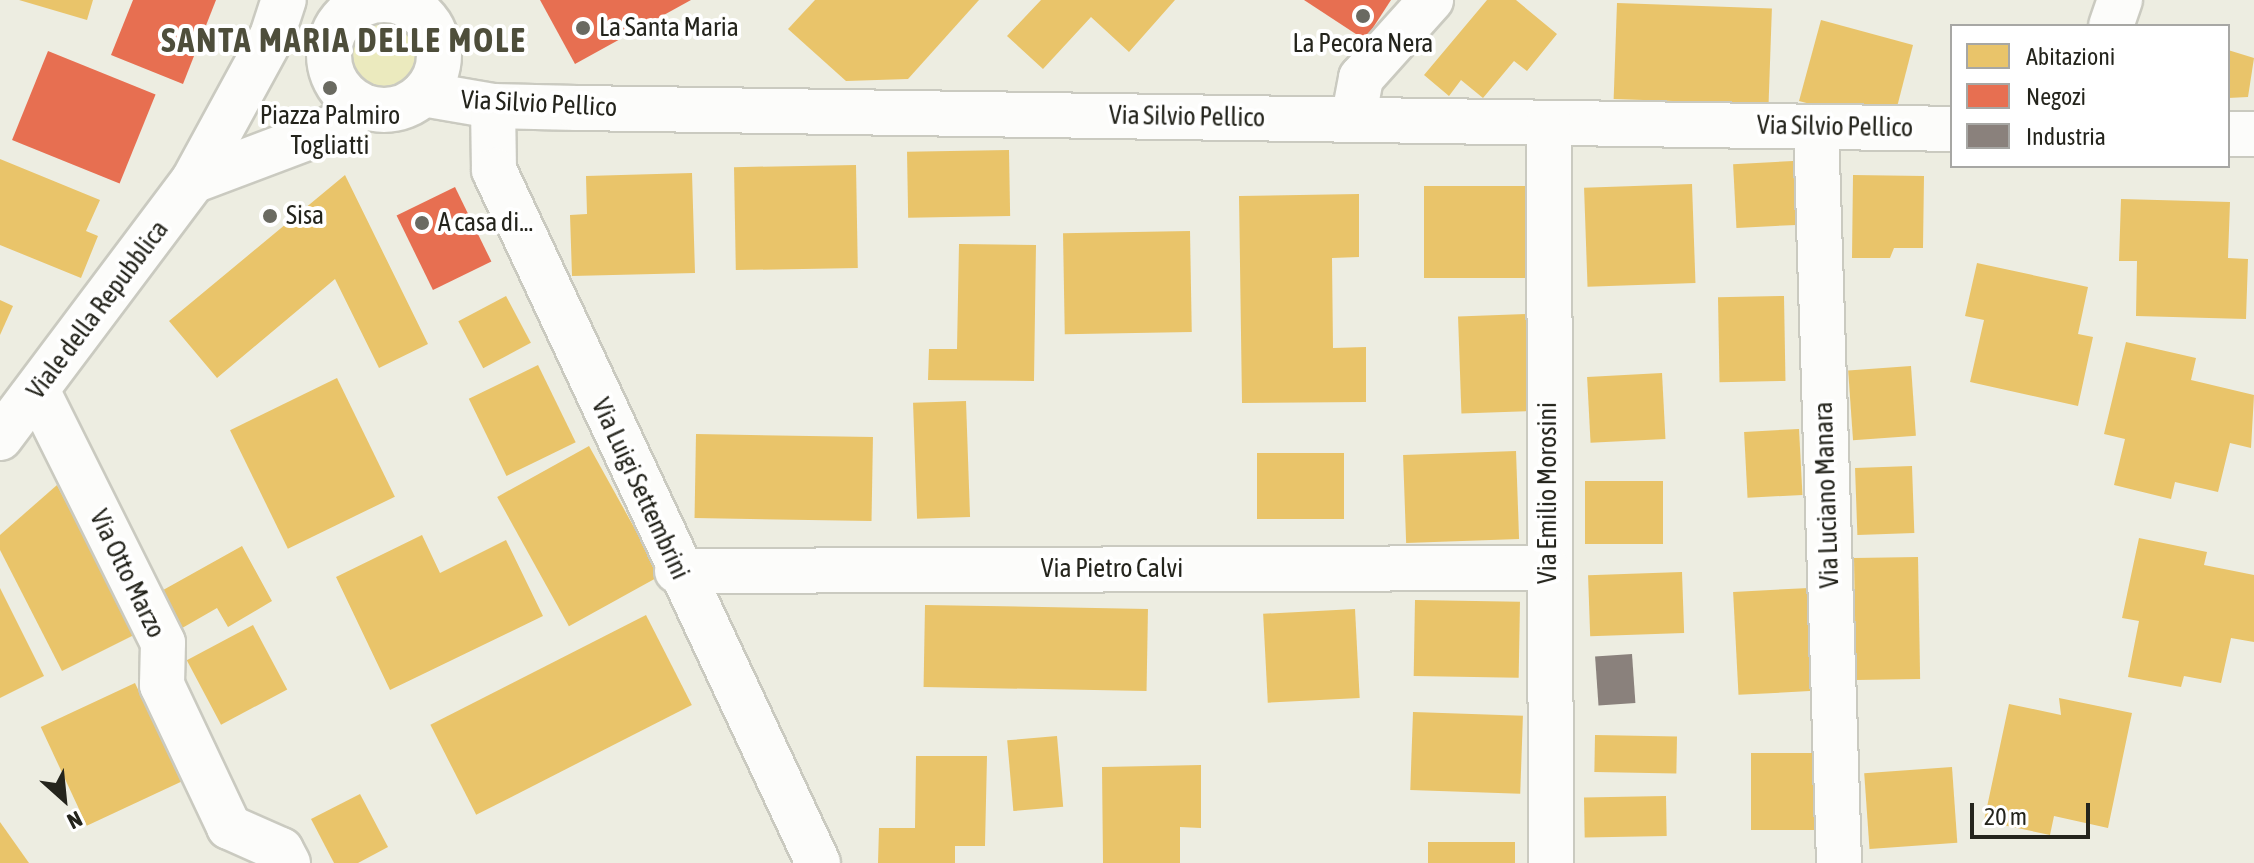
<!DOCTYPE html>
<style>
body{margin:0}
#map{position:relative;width:2254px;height:863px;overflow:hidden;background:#edede1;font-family:"Asap Condensed",sans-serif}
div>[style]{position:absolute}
.green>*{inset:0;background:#ebeabe}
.round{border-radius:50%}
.homes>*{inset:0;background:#e9c46a;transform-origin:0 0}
.shops>*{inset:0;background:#e76f51;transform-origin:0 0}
.industry>*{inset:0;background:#8a817c;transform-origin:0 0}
.roads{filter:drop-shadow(2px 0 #cacac0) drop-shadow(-2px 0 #cacac0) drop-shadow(0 2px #cacac0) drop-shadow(0 -2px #cacac0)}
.minor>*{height:44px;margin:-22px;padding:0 22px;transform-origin:22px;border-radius:22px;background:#fcfcfa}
.minor>.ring{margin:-22px;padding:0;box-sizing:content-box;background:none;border:44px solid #fcfcfa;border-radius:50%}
.dots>*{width:22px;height:22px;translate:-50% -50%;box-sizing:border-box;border:4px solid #fff;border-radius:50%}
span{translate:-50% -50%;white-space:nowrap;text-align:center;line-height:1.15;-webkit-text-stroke:8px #fff;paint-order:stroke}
.poi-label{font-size:26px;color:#24241c}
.left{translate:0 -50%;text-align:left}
.street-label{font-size:26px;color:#24241c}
.district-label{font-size:34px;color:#4e4e3b;font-weight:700;letter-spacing:2px}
.legend{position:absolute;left:1950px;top:24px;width:280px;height:144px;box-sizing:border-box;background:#fff;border:2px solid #a7a7a4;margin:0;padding:10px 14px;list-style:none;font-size:24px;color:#24241c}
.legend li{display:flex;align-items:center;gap:16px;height:40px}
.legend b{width:40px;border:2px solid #a7a7a4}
.north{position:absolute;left:24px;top:759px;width:80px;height:80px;-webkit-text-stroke:6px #fff;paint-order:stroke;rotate:153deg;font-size:22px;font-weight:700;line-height:32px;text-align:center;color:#24241c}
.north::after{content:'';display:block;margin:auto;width:28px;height:36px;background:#24241c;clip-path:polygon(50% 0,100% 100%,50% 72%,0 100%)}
.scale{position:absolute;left:1970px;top:803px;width:120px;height:36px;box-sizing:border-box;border:4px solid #24241c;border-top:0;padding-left:10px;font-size:24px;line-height:28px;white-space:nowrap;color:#24241c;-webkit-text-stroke:6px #fff;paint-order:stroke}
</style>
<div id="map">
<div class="green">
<div class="round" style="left:351px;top:22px;width:66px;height:66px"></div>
</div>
<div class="homes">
<div style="clip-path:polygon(19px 0,93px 0,87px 20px)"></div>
<div style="clip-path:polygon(815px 0,979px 0,908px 79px,846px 81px,788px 29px)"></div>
<div style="clip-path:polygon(1041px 0,1175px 0,1129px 52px,1091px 17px,1043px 69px,1007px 36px)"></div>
<div style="clip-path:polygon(1487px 0,1516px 0,1557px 34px,1527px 71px,1514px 61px,1483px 98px,1461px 80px,1449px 96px,1424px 75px)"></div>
<div style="left:1617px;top:3px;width:155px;height:96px;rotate:2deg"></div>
<div style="clip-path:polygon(1821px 20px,1913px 45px,1897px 107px,1848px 114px,1799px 101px)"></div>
<div style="clip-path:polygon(2228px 50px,2254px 58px,2248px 97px,2228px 98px)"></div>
<div style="left:1009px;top:150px;width:66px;height:102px;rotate:89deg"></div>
<div style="clip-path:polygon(0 159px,100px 200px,86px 231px,98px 236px,81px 278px,0 245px)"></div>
<div style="left:1793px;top:161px;width:64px;height:60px;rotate:87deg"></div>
<div style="left:856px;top:165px;width:103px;height:122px;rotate:89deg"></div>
<div style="clip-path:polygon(692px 173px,695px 273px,572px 276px,570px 215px,587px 214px,586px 176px)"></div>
<div style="clip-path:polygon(345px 175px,428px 344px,379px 368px,335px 279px,217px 378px,169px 321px)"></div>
<div style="clip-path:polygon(1853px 175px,1924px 176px,1923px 248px,1894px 248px,1890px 258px,1852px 258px)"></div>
<div style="left:1692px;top:184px;width:99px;height:108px;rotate:88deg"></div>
<div style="left:1424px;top:186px;width:110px;height:92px"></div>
<div style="clip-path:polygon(1359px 194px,1359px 257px,1332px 258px,1333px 348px,1366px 347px,1366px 402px,1242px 403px,1239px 196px)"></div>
<div style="clip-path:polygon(2121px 199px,2230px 202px,2228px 258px,2248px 259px,2246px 319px,2136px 316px,2137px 261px,2119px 261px)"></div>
<div style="left:1190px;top:231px;width:101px;height:127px;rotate:89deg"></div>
<div style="clip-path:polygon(959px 244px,1036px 245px,1034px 381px,928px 380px,929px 349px,957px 349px)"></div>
<div style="clip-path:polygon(1977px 263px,2088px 287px,2078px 334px,2093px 337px,2078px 406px,1970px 382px,1984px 320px,1965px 316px)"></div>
<div style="left:506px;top:296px;width:53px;height:54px;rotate:62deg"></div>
<div style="left:1784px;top:296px;width:85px;height:66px;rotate:89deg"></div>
<div style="clip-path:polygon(0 300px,13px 306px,0 335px)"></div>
<div style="left:1528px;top:314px;width:97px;height:70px;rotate:88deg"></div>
<div style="clip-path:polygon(2126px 342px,2196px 358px,2191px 380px,2254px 395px,2251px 448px,2230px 443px,2218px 492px,2175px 482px,2171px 499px,2114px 485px,2125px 439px,2104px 434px)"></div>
<div style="left:538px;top:365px;width:86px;height:77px;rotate:64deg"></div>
<div style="left:1911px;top:366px;width:70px;height:63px;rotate:86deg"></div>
<div style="left:1662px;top:373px;width:66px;height:75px;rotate:87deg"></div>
<div style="left:337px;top:378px;width:132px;height:119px;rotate:64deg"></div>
<div style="left:966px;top:401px;width:116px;height:53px;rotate:88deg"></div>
<div style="left:1799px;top:429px;width:66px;height:55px;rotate:87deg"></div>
<div style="left:696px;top:434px;width:177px;height:84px;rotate:1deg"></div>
<div style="left:589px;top:446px;width:148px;height:105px;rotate:61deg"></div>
<div style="left:1516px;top:451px;width:88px;height:113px;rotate:88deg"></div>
<div style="left:1344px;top:453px;width:66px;height:87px;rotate:90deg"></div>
<div style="left:1912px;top:466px;width:67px;height:57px;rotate:88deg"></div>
<div style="left:1585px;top:481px;width:78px;height:63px"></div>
<div style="clip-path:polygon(57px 485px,134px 635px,62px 671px,0 550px,0 535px)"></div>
<div style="clip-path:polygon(422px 535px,440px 573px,506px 540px,543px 616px,390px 690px,336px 577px)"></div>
<div style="clip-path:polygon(2139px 538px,2207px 552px,2204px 565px,2254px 575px,2254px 642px,2231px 638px,2221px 683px,2184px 676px,2181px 687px,2128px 677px,2139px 621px,2122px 618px)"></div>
<div style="clip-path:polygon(242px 546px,272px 601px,228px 627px,217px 608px,177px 631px,156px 594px)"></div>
<div style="left:1918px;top:557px;width:122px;height:64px;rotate:89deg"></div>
<div style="left:1682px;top:572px;width:61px;height:94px;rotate:88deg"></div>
<div style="clip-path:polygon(0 588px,44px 676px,0 698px)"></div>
<div style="left:1809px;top:588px;width:103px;height:76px;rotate:87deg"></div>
<div style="left:1415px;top:600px;width:105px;height:76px;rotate:1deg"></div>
<div style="left:925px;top:605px;width:223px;height:82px;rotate:1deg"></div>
<div style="left:1355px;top:609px;width:89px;height:92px;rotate:87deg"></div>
<div style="left:646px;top:615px;width:101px;height:242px;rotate:63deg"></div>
<div style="left:253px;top:625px;width:73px;height:75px;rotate:62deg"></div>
<div style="left:135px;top:683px;width:109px;height:104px;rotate:65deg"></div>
<div style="clip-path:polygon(2059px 698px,2132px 713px,2108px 828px,2054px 816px,2050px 835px,1984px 821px,2009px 704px,2061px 715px)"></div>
<div style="left:1413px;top:712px;width:110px;height:78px;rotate:2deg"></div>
<div style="left:1595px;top:735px;width:82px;height:37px;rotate:1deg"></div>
<div style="left:1057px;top:736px;width:71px;height:50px;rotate:85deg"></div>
<div style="left:1751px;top:753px;width:63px;height:77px"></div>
<div style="clip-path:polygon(916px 756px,987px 756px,985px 846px,955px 846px,955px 863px,878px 863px,879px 828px,915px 828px)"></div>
<div style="clip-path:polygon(1201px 765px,1201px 828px,1180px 827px,1180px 863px,1103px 863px,1102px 767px)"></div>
<div style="left:1952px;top:767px;width:76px;height:88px;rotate:86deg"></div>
<div style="clip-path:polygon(360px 794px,388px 847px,358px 863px,334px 863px,311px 819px)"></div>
<div style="left:1666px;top:796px;width:40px;height:82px;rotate:89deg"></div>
<div style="clip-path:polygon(0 822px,29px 863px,0 863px)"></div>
<div style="left:1428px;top:842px;width:87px;height:21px"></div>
</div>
<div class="shops">
<div style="clip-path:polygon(133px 0,216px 0,183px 84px,111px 55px)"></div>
<div style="clip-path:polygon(540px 0,691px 0,575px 64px)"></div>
<div style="clip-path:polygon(1304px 0,1391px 0,1365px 40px)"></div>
<div style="left:48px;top:51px;width:116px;height:96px;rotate:22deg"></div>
<div style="left:455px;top:187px;width:83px;height:65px;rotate:64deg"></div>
</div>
<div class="industry">
<div style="left:1632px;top:654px;width:49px;height:37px;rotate:86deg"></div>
</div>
<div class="roads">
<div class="minor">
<div class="ring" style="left:329px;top:0;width:66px;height:66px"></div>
<div style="left:2111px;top:26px;width:28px;rotate:-71deg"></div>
<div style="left:423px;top:94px;width:71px;rotate:9.7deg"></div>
<div style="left:493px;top:106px;width:84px;rotate:1.4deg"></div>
<div style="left:577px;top:108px;width:1375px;rotate:0.87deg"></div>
<div style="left:493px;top:106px;width:64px;rotate:89.1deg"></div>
<div style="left:494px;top:170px;width:765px;rotate:64.94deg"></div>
<div style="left:1353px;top:120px;width:43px;rotate:-79.2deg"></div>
<div style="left:1361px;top:78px;width:105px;rotate:-48.1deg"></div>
<div style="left:1549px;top:123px;width:740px;rotate:89.85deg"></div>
<div style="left:1816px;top:127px;width:736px;rotate:88.21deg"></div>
<div style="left:2228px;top:134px;width:26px"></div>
<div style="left:193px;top:181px;width:144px;rotate:-20.7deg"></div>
<div style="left:328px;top:130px;width:43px;rotate:-32.6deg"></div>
<div style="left:38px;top:392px;width:280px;rotate:63.5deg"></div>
<div style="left:163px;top:643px;width:42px;rotate:91.4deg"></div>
<div style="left:162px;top:685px;width:157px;rotate:64.7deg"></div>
<div style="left:229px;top:827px;width:57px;rotate:23.9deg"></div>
<div style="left:281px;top:850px;width:15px;rotate:62deg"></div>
<div style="left:0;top:438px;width:321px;rotate:-53.1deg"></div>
<div style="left:193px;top:181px;width:165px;rotate:-61.4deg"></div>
<div style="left:272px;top:36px;width:38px;rotate:-72deg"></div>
<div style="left:677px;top:571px;width:870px;rotate:-0.2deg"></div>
</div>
</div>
<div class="dots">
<div style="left:1363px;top:16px;background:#6a6a61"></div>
<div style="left:583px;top:28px;background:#6a6a61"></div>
<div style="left:330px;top:88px;background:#6a6a61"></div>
<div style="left:270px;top:216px;background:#6a6a61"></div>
<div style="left:422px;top:223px;background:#6a6a61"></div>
</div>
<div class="poi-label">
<span class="left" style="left:599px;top:28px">La Santa Maria</span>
<span style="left:1363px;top:44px">La Pecora Nera</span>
<span style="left:330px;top:131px">Piazza Palmiro<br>Togliatti</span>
<span class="left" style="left:286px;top:216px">Sisa</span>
<span class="left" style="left:438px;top:223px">A casa di...</span>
</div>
<div class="street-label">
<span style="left:539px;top:104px;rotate:3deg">Via Silvio Pellico</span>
<span style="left:1187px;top:117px;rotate:1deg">Via Silvio Pellico</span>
<span style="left:1835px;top:127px;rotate:1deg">Via Silvio Pellico</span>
<span style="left:98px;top:310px;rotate:-53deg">Viale della Repubblica</span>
<span style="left:640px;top:489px;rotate:65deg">Via Luigi Settembrini</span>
<span style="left:1548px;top:493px;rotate:-90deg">Via Emilio Morosini</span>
<span style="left:1827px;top:495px;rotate:-92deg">Via Luciano Manara</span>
<span style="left:1112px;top:569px">Via Pietro Calvi</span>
<span style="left:127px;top:574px;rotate:64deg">Via Otto Marzo</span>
</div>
<div class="district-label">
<span style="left:344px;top:40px">SANTA MARIA DELLE MOLE</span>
</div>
<ul class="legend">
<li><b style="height:22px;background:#e9c46a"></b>Abitazioni</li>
<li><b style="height:22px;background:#e76f51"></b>Negozi</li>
<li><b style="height:22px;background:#8a817c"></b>Industria</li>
</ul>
<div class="north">N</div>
<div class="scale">20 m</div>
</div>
